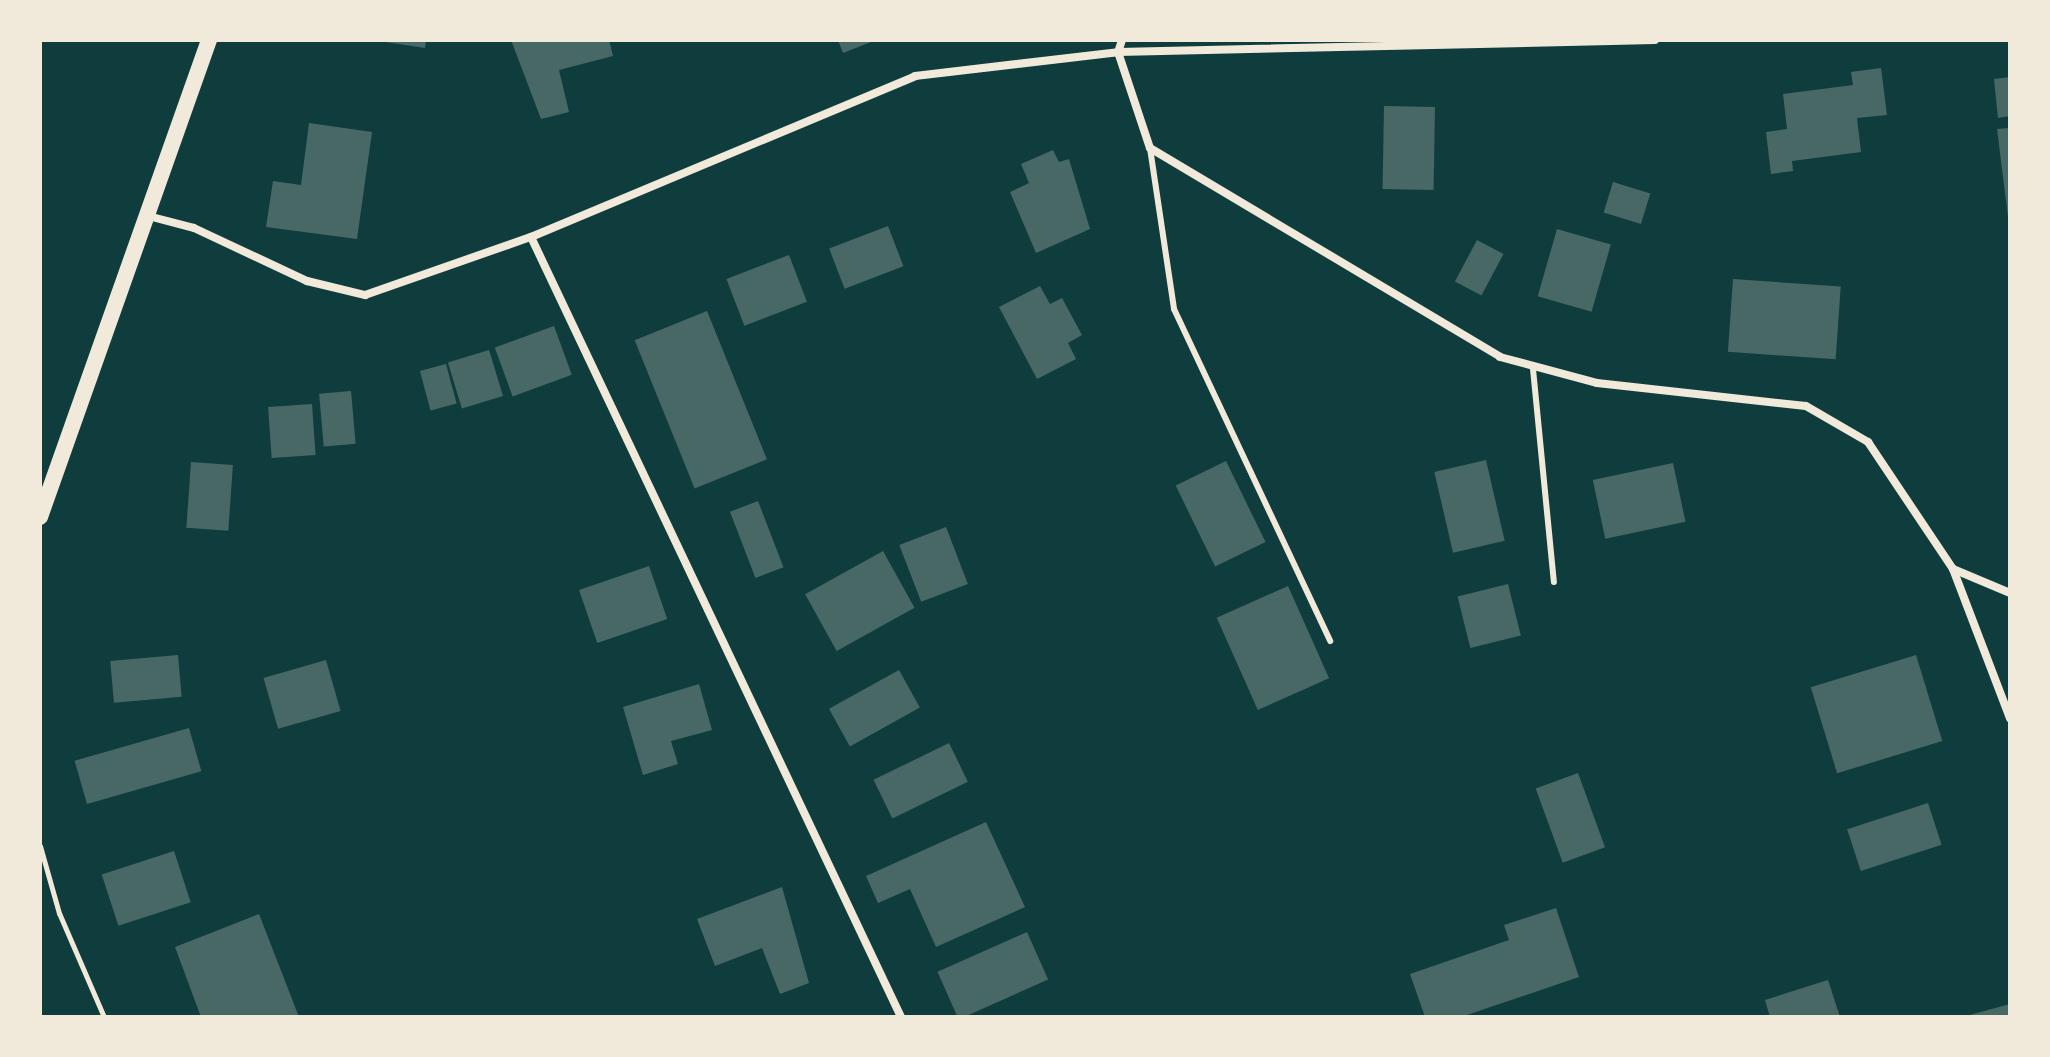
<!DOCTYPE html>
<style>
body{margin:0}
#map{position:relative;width:2050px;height:1057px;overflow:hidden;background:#0f3d3e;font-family:"PT Sans",sans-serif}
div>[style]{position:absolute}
.building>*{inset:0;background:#486865;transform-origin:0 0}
.path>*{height:5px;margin:-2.5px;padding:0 2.5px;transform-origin:2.5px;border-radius:2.5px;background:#f1e9da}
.service>*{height:6px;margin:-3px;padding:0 3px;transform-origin:3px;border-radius:3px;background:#f1e9da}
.minor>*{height:8px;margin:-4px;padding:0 4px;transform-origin:4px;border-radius:4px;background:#f1e9da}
.secondary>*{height:16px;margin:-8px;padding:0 8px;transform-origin:8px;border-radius:8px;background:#f1e9da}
span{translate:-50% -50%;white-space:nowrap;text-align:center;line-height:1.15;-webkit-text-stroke:6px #f1e9da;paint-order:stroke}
.frame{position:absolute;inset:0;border:42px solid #f1e9da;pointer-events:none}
</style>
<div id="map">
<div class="building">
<div style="clip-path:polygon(372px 40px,426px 40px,425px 48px)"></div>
<div style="clip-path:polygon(511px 40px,609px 40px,613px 56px,559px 70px,569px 112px,541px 119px)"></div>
<div style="clip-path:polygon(838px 40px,876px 40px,843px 53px)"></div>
<div style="clip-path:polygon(1881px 68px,1887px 115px,1857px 118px,1861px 152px,1792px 161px,1793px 171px,1771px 174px,1766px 132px,1787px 129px,1783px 94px,1853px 85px,1851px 72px)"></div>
<div style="clip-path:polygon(2010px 77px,2010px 116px,1998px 118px,1994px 79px)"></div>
<div style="left:1384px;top:106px;width:51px;height:83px;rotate:1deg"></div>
<div style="clip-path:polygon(309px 123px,372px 132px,357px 239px,266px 227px,273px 181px,301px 185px)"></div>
<div style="clip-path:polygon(2010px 128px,2010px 217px,2008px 217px,1997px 129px)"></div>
<div style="clip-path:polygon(1053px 150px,1059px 162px,1069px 159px,1090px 229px,1036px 253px,1010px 192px,1029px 183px,1021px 164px)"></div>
<div style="left:1613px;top:182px;width:39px;height:32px;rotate:17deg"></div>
<div style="left:888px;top:226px;width:43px;height:63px;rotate:69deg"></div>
<div style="left:1557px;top:229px;width:56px;height:70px;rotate:16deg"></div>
<div style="left:1477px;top:240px;width:30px;height:47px;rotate:28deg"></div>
<div style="left:789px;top:255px;width:50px;height:67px;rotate:69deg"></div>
<div style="left:1733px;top:279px;width:108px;height:73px;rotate:4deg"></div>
<div style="clip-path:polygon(1040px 286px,1050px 304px,1062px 298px,1082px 335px,1068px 343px,1076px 359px,1037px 379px,999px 307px)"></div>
<div style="left:707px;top:311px;width:160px;height:78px;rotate:68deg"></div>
<div style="left:554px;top:326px;width:52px;height:63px;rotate:70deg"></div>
<div style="left:489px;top:350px;width:48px;height:43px;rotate:73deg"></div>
<div style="left:446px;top:364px;width:41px;height:27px;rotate:75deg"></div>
<div style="left:351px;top:391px;width:53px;height:32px;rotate:85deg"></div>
<div style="left:312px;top:404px;width:51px;height:44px;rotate:86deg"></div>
<div style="left:1486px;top:460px;width:83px;height:53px;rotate:77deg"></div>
<div style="left:1226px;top:461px;width:90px;height:56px;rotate:64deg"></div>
<div style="left:191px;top:462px;width:42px;height:66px;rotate:4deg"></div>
<div style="left:1673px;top:463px;width:60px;height:82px;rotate:78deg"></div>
<div style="left:758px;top:501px;width:71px;height:30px;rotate:69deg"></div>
<div style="left:946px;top:527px;width:61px;height:50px;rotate:69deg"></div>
<div style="left:883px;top:551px;width:65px;height:89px;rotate:61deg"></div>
<div style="left:649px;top:566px;width:56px;height:74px;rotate:71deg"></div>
<div style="left:1508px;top:584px;width:53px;height:52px;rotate:76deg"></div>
<div style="left:1288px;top:586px;width:101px;height:78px;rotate:66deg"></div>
<div style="left:178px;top:655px;width:42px;height:68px;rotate:85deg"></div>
<div style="left:1916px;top:655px;width:90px;height:110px;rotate:73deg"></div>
<div style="left:326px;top:660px;width:53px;height:65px;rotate:74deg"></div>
<div style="left:899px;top:670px;width:43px;height:80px;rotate:61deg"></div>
<div style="clip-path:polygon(699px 684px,712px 730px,671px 741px,678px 764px,643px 775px,623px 707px)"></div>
<div style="left:189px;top:728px;width:45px;height:119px;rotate:74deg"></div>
<div style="left:949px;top:743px;width:43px;height:84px;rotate:64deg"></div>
<div style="left:1578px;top:773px;width:79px;height:45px;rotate:70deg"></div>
<div style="left:1928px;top:803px;width:44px;height:85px;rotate:72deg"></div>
<div style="clip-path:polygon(986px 822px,1025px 907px,936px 947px,910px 889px,878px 903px,866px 876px)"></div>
<div style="left:174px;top:851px;width:54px;height:76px;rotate:72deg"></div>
<div style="clip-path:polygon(782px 887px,809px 983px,780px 994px,762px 948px,715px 966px,697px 919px)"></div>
<div style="clip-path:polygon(1556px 908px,1579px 977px,1461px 1017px,1425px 1017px,1410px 974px,1509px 940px,1504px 925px)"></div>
<div style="clip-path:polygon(259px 914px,299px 1017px,201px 1017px,175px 947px)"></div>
<div style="left:1027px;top:932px;width:52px;height:98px;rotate:66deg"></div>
<div style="clip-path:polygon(1828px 980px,1840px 1017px,1770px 1017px,1765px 1000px)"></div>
<div style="clip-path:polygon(2010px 1004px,2010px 1017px,1966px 1017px,1966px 1016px)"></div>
</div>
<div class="path">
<div style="left:40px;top:846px;width:70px;rotate:74.2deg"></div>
<div style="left:59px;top:913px;width:113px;rotate:66.6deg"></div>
</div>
<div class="service">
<div style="left:1150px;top:148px;width:163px;rotate:81.5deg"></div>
<div style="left:1174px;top:309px;width:367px;rotate:64.8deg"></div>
<div style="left:1533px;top:369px;width:214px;rotate:84.4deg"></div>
</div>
<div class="minor">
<div style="left:1122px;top:40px;width:13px;rotate:108deg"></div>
<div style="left:1118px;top:52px;width:101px;rotate:71.6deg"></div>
<div style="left:1150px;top:148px;width:408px;rotate:30.8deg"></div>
<div style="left:1500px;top:357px;width:100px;rotate:15deg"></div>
<div style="left:1597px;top:383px;width:210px;rotate:6.3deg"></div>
<div style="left:1806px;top:406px;width:72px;rotate:30.1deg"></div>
<div style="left:1868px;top:442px;width:153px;rotate:56.2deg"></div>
<div style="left:1953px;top:569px;width:160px;rotate:69.1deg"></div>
<div style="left:152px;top:217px;width:43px;rotate:14.7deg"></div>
<div style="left:194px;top:228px;width:125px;rotate:25.1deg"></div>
<div style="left:307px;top:281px;width:60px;rotate:13.6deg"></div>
<div style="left:365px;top:295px;width:176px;rotate:-19.3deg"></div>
<div style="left:531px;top:237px;width:416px;rotate:-22.7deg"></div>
<div style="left:915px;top:76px;width:204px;rotate:-6.7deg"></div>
<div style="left:1118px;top:52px;width:537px;rotate:-1.28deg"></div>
<div style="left:531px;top:237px;width:863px;rotate:64.62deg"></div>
<div style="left:1953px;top:569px;width:62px;rotate:22.8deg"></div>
</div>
<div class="secondary">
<div style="left:40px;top:517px;width:506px;rotate:-70.49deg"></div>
</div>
<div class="frame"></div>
</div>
